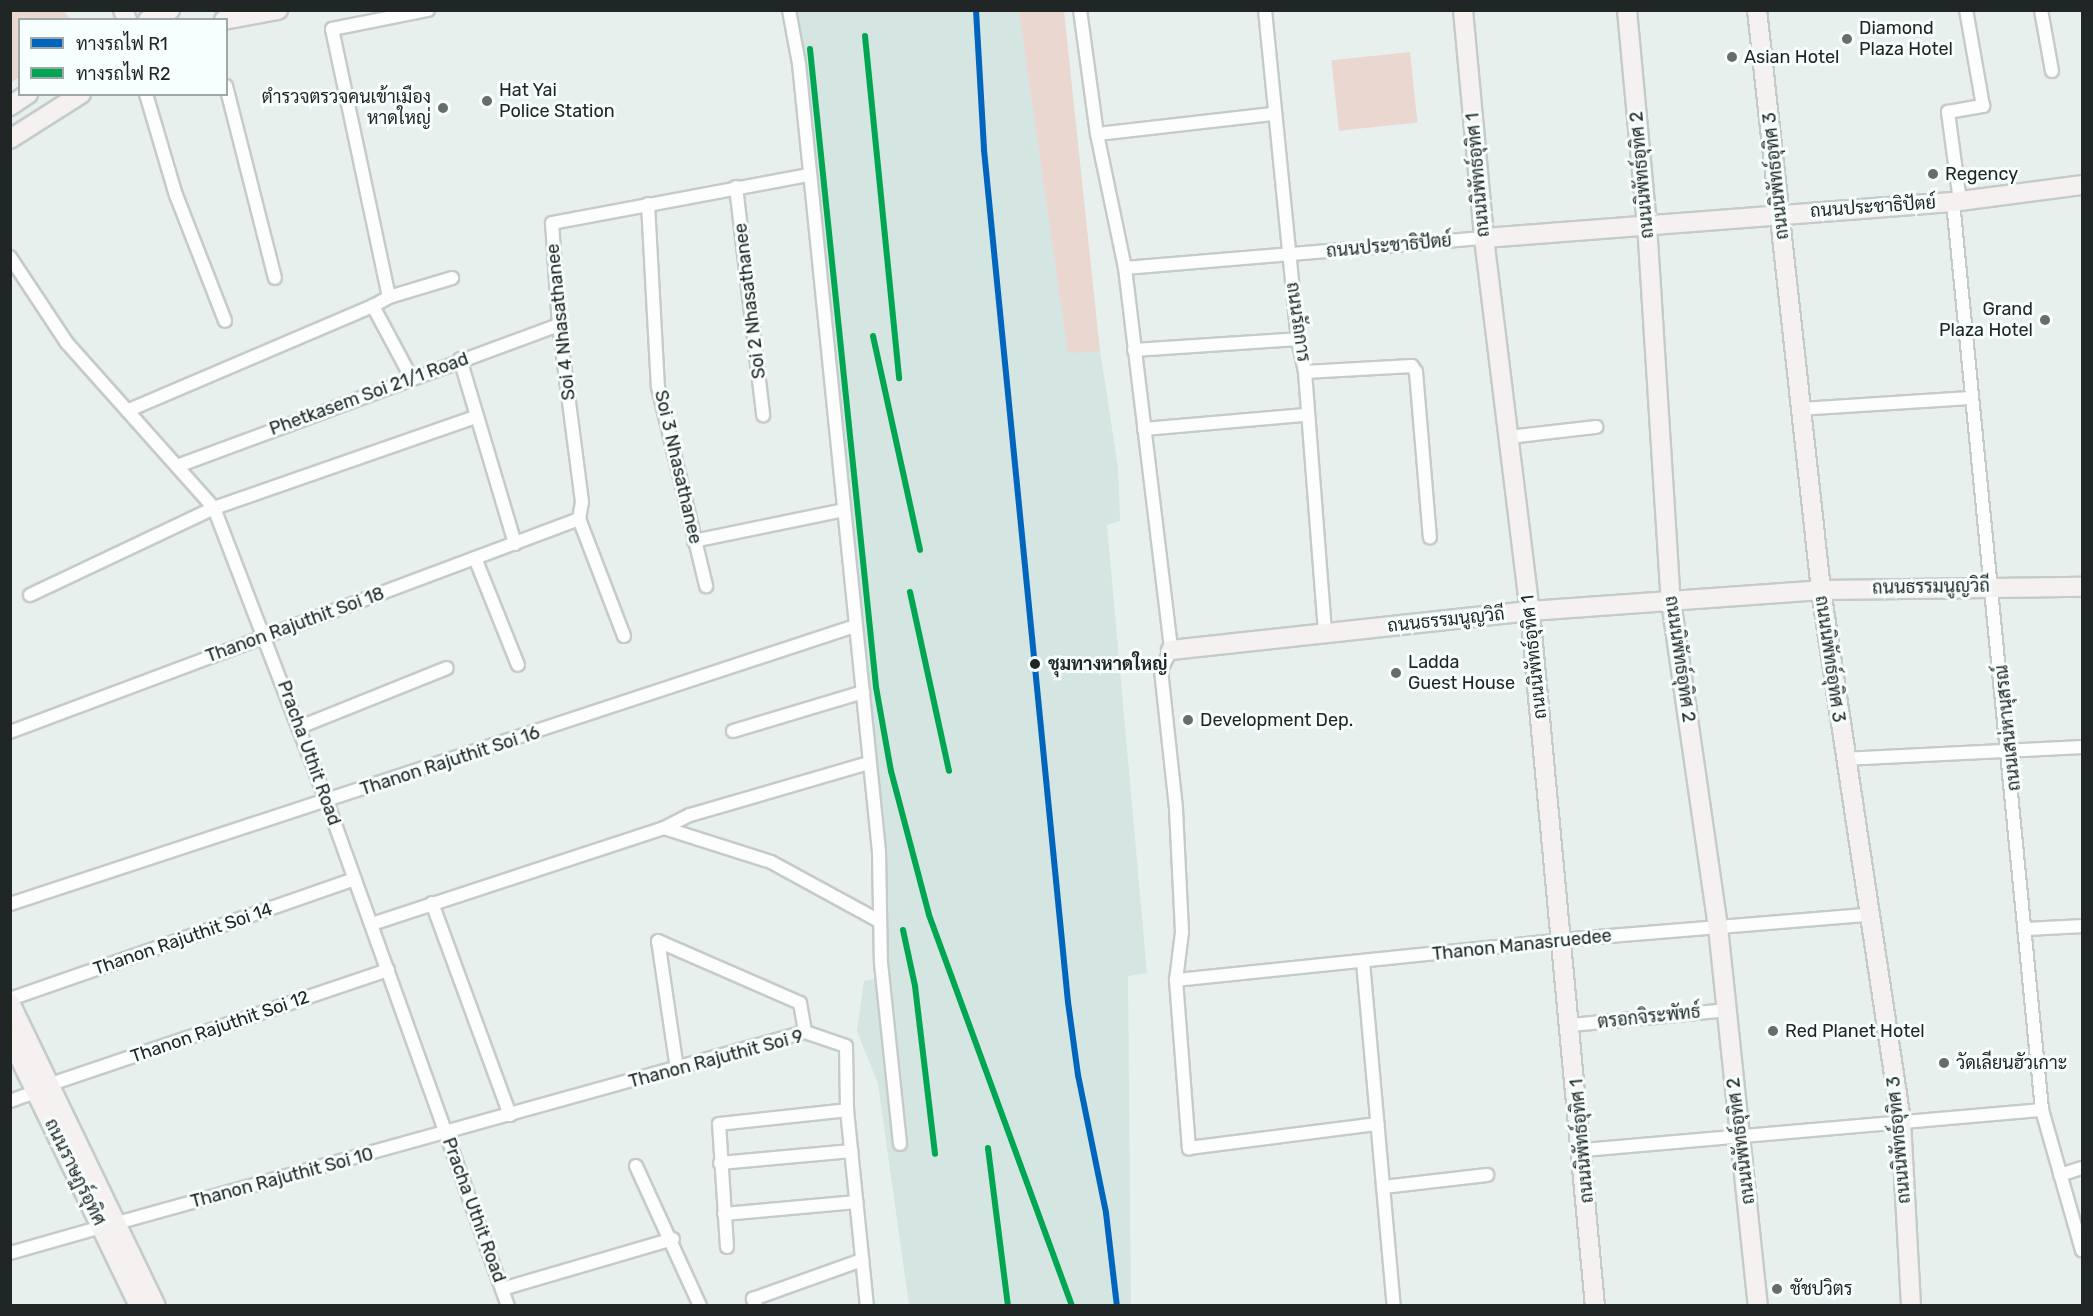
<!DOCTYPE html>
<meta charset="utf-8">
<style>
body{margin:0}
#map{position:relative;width:2093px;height:1316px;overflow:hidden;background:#e8f0ee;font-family:Rubik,Sarabun,sans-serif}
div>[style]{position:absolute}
.built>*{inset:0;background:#d4e5e2}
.green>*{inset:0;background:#e9d7d0;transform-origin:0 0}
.roads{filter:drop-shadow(2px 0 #c5cbca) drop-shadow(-2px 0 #c5cbca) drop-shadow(0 2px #c5cbca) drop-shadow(0 -2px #c5cbca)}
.street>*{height:12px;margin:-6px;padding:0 6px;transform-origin:6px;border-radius:6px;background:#fcfdfc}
.secondary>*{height:18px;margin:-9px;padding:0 9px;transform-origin:9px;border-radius:9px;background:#f4f1f0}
.rail-1>*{height:6px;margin:-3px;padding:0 3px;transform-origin:3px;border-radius:3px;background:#0065bd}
.rail-2>*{height:6px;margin:-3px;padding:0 3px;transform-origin:3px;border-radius:3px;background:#00a651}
.dots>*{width:16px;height:16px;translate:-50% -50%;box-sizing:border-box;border:3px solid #f6fffd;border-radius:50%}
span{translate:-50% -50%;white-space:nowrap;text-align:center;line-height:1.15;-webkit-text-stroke:6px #f6fffd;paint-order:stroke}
.poi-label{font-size:18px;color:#202625}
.left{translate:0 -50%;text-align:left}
.right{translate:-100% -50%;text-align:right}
.street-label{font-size:18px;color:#202625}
.stop-label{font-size:18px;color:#202625;font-weight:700}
.frame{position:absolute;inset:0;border:12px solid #202625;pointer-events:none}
.legend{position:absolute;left:18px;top:18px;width:210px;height:78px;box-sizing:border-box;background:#f6fffd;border:2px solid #a0a8a7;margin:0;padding:8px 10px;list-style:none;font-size:18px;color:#202625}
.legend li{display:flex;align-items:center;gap:12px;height:30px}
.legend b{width:30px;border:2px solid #a0a8a7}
</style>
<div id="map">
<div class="built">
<div style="clip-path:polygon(795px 11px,1061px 11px,1085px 253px,1118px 467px,1120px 521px,1107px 525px,1147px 973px,1128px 976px,1131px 1305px,909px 1305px,878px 1084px,857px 1031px,864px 981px,886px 977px)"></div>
</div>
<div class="green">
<div style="clip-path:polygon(10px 11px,64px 11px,70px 19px,20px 20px,19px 77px,11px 83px)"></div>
<div style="clip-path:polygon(1019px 11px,1064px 11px,1100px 351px,1068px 353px)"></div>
<div style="left:1410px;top:52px;width:71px;height:79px;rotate:84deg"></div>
</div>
<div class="roads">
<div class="street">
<div style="left:789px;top:10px;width:55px;rotate:79.5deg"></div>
<div style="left:799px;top:64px;width:792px;rotate:84.2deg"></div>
<div style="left:879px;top:852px;width:111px;rotate:89deg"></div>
<div style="left:881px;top:963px;width:182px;rotate:84deg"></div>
<div style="left:1080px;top:10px;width:125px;rotate:82.2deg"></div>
<div style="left:1097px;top:134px;width:137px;rotate:78.2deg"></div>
<div style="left:1125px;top:268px;width:385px;rotate:83.1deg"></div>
<div style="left:1171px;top:650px;width:22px;rotate:117deg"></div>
<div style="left:1161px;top:670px;width:140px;rotate:83.8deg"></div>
<div style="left:1176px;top:809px;width:123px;rotate:87.2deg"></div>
<div style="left:1182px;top:932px;width:48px;rotate:97.1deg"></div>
<div style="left:1176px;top:980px;width:169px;rotate:85.6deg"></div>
<div style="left:1189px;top:1148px;width:190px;rotate:-7.3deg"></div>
<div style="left:1265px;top:10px;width:331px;rotate:84.3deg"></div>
<div style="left:1298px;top:339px;width:34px;rotate:78deg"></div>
<div style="left:1305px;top:372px;width:262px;rotate:85.6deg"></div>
<div style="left:2041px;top:10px;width:62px;rotate:79.8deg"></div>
<div style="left:226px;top:86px;width:198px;rotate:75.7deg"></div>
<div style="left:146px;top:94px;width:105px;rotate:73.5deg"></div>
<div style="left:176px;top:195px;width:135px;rotate:68.7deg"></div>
<div style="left:1097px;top:134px;width:177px;rotate:-6.5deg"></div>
<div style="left:736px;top:187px;width:230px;rotate:83.2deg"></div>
<div style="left:1960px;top:201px;width:90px;rotate:-97.7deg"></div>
<div style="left:1948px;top:112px;width:36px;rotate:-10deg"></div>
<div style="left:1983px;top:106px;width:97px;rotate:-100deg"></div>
<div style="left:1953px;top:202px;width:912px;rotate:84.4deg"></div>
<div style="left:2042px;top:1110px;width:146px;rotate:74.1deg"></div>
<div style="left:648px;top:204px;width:183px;rotate:86.9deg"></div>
<div style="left:658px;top:387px;width:205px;rotate:76.4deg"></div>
<div style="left:10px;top:257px;width:103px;rotate:56.5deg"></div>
<div style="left:67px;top:343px;width:221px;rotate:48.3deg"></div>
<div style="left:214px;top:508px;width:315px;rotate:69deg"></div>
<div style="left:327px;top:802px;width:536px;rotate:70.25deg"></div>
<div style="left:1125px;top:268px;width:360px;rotate:-4.8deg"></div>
<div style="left:389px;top:297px;width:66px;rotate:-16.8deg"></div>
<div style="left:1134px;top:350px;width:164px;rotate:-3.8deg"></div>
<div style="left:460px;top:359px;width:193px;rotate:73.4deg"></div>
<div style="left:1305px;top:372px;width:107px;rotate:-3.2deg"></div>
<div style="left:1412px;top:366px;width:7px;rotate:56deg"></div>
<div style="left:1416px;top:372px;width:166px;rotate:85.2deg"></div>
<div style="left:411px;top:377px;width:81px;rotate:-118.2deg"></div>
<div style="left:373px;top:306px;width:18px;rotate:-29deg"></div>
<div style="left:389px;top:297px;width:274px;rotate:-102deg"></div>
<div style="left:332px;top:29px;width:98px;rotate:-11.2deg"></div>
<div style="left:1800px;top:409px;width:172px;rotate:-3.7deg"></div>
<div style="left:129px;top:410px;width:265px;rotate:-23.1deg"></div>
<div style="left:1144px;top:429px;width:162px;rotate:-5deg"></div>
<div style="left:1509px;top:437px;width:88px;rotate:-6.6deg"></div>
<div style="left:180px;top:465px;width:404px;rotate:-20.3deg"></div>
<div style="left:694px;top:541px;width:153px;rotate:-11.7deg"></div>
<div style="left:475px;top:558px;width:115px;rotate:68.1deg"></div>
<div style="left:30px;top:595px;width:204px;rotate:-25.3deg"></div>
<div style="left:214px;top:508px;width:276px;rotate:-19.2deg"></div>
<div style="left:624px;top:636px;width:125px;rotate:-111deg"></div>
<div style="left:579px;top:519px;width:17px;rotate:-80deg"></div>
<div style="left:582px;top:502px;width:178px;rotate:-97.4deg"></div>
<div style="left:559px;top:325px;width:102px;rotate:-93.9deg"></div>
<div style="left:552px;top:223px;width:261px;rotate:-10.6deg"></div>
<div style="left:300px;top:727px;width:158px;rotate:-21.9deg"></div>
<div style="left:733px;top:731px;width:136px;rotate:-16.7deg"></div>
<div style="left:10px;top:732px;width:608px;rotate:-20.52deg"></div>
<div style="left:1844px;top:759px;width:238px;rotate:-2.9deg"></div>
<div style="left:664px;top:828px;width:29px;rotate:-27deg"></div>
<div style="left:690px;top:815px;width:186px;rotate:-16.2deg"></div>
<div style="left:432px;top:903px;width:226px;rotate:69.8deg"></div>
<div style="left:10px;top:904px;width:890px;rotate:-18.21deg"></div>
<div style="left:372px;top:924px;width:307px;rotate:-18.2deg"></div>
<div style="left:664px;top:828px;width:112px;rotate:17.6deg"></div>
<div style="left:771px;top:862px;width:123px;rotate:28.6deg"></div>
<div style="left:2028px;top:929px;width:54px;rotate:-3.2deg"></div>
<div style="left:1363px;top:962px;width:345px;rotate:84.9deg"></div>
<div style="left:1176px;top:980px;width:387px;rotate:-5.9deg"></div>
<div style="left:1561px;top:940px;width:308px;rotate:-4.7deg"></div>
<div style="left:10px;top:999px;width:365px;rotate:-19.2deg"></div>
<div style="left:1572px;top:1025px;width:156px;rotate:-5.5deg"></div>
<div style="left:677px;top:1069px;width:129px;rotate:-98.4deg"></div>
<div style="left:658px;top:941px;width:155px;rotate:23.6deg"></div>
<div style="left:800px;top:1003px;width:29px;rotate:80deg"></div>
<div style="left:51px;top:1084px;width:356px;rotate:-18.7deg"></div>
<div style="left:10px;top:1101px;width:29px;rotate:-20deg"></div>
<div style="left:1584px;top:1150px;width:460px;rotate:-5deg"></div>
<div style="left:720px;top:1163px;width:132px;rotate:-5.2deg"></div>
<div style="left:636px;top:1166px;width:154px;rotate:65.4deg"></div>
<div style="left:2060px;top:1175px;width:23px;rotate:-18deg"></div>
<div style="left:1383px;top:1187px;width:105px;rotate:-6.6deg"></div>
<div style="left:724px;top:1214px;width:133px;rotate:-5.2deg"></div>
<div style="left:117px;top:1223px;width:714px;rotate:-15.52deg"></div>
<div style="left:805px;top:1032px;width:43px;rotate:18.9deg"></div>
<div style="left:846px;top:1046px;width:64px;rotate:89.1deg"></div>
<div style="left:847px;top:1110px;width:197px;rotate:84.2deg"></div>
<div style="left:727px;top:1247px;width:123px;rotate:-93.7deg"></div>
<div style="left:719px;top:1124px;width:129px;rotate:-6.2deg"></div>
<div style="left:10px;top:1253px;width:95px;rotate:-15.9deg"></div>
<div style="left:502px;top:1289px;width:178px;rotate:-16.3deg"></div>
<div style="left:756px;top:1306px;width:8px;rotate:-113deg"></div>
<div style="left:753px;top:1299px;width:116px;rotate:-19.7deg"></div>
</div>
<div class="secondary">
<div style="left:123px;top:10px;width:11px;rotate:68deg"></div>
<div style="left:1463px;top:10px;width:229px;rotate:84.7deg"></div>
<div style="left:1484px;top:238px;width:376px;rotate:83deg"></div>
<div style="left:1530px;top:611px;width:698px;rotate:84.66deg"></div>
<div style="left:1627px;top:10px;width:215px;rotate:84.7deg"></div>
<div style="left:1647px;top:224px;width:378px;rotate:86.4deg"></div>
<div style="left:1671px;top:601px;width:329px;rotate:81.8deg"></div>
<div style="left:1718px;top:927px;width:381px;rotate:84deg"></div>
<div style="left:1757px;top:10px;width:584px;rotate:83.7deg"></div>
<div style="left:1821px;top:590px;width:537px;rotate:81.43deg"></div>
<div style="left:1901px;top:1121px;width:185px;rotate:86.9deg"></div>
<div style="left:148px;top:20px;width:24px;rotate:-24deg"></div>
<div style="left:224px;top:20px;width:55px;rotate:-10.5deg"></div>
<div style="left:10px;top:106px;width:22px;rotate:-34deg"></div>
<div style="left:10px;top:139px;width:84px;rotate:-32.4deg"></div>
<div style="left:1484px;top:238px;width:470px;rotate:-4.4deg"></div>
<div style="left:1953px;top:202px;width:130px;rotate:-7.5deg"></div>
<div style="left:1171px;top:650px;width:361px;rotate:-6.2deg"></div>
<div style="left:1530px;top:611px;width:292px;rotate:-4.1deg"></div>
<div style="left:1821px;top:590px;width:261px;rotate:-0.7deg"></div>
<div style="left:10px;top:1003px;width:336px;rotate:64.3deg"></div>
<div style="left:10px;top:1038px;width:297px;rotate:64.3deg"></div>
</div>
</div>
<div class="rail-1">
<div style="left:976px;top:10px;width:140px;rotate:86.7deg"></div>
<div style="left:984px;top:150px;width:856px;rotate:84.37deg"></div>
<div style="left:1068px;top:1002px;width:74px;rotate:82.2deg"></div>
<div style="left:1078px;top:1075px;width:141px;rotate:78.5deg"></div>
<div style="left:1106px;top:1213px;width:94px;rotate:83.3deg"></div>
</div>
<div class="rail-2">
<div style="left:865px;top:36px;width:344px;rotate:84.3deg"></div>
<div style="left:810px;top:49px;width:641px;rotate:84.09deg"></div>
<div style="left:876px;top:687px;width:85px;rotate:79.9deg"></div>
<div style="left:891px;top:771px;width:149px;rotate:75.2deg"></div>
<div style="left:929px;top:915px;width:416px;rotate:69.9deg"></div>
<div style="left:873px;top:336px;width:219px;rotate:77.6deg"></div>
<div style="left:910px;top:592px;width:183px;rotate:77.7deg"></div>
<div style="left:903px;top:930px;width:57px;rotate:77.9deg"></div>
<div style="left:915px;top:986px;width:169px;rotate:83.2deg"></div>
<div style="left:988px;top:1148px;width:159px;rotate:82.8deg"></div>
</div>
<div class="dots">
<div style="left:1847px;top:39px;background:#666d6b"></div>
<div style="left:1732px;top:57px;background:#666d6b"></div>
<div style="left:487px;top:101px;background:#666d6b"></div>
<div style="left:443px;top:108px;background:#666d6b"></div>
<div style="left:1933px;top:174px;background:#666d6b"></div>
<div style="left:2045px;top:320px;background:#666d6b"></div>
<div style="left:1035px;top:664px;background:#202625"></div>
<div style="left:1396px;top:673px;background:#666d6b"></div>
<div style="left:1188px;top:720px;background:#666d6b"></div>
<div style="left:1773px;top:1031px;background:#666d6b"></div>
<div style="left:1944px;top:1063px;background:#666d6b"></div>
<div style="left:1777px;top:1289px;background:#666d6b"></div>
</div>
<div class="poi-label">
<span class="left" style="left:1859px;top:39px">Diamond<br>Plaza Hotel</span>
<span class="left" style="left:1744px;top:57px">Asian Hotel</span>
<span class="left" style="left:499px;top:101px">Hat Yai<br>Police Station</span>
<span class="right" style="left:431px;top:108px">ตำรวจตรวจคนเข้าเมือง<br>หาดใหญ่</span>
<span class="left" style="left:1945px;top:174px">Regency</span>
<span class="right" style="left:2033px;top:320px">Grand<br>Plaza Hotel</span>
<span class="left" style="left:1408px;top:673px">Ladda<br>Guest House</span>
<span class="left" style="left:1200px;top:720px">Development Dep.</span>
<span class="left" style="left:1785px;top:1031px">Red Planet Hotel</span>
<span class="left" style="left:1956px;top:1063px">วัดเลียนฮัวเกาะ</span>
<span class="left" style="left:1790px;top:1289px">ชัชปวิตร</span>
</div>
<div class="street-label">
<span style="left:1478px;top:175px;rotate:-95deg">ถนนนิพัทธ์อุทิศ 1</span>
<span style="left:1642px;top:175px;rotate:-95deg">ถนนนิพัทธ์อุทิศ 2</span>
<span style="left:1776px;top:176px;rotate:-96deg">ถนนนิพัทธ์อุทิศ 3</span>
<span style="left:1873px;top:207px;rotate:-4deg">ถนนประชาธิปัตย์</span>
<span style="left:1389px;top:246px;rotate:-5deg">ถนนประชาธิปัตย์</span>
<span style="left:750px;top:301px;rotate:-97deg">Soi 2 Nhasathanee</span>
<span style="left:561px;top:322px;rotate:-96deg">Soi 4 Nhasathanee</span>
<span style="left:1298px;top:322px;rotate:82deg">ถนนรัถการ</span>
<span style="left:369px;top:394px;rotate:-20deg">Phetkasem Soi 21/1 Road</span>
<span style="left:678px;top:467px;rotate:77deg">Soi 3 Nhasathanee</span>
<span style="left:1931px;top:587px;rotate:-1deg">ถนนธรรมนูญวิถี</span>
<span style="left:1446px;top:620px;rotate:-6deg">ถนนธรรมนูญวิถี</span>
<span style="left:295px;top:625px;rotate:-20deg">Thanon Rajuthit Soi 18</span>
<span style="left:1534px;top:657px;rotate:-96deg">ถนนนิพัทธ์อุทิศ 1</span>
<span style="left:1680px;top:659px;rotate:82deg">ถนนนิพัทธ์อุทิศ 2</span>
<span style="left:1830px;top:659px;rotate:82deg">ถนนนิพัทธ์อุทิศ 3</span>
<span style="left:2008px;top:728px;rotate:-96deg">ถนนเสน่หานุสรณ์</span>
<span style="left:309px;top:753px;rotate:70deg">Pracha Uthit Road</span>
<span style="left:450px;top:761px;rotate:-18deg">Thanon Rajuthit Soi 16</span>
<span style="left:183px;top:939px;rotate:-19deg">Thanon Rajuthit Soi 14</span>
<span style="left:1522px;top:945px;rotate:-6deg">Thanon Manasruedee</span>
<span style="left:1649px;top:1017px;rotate:-6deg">ตรอกจิระพัทธ์</span>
<span style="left:220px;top:1027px;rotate:-19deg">Thanon Rajuthit Soi 12</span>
<span style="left:716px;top:1059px;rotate:-15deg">Thanon Rajuthit Soi 9</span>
<span style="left:1899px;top:1140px;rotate:-95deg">ถนนนิพัทธ์อุทิศ 3</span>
<span style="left:1582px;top:1141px;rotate:-95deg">ถนนนิพัทธ์อุทิศ 1</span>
<span style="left:1741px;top:1141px;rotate:-97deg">ถนนนิพัทธ์อุทิศ 2</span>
<span style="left:75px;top:1172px;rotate:64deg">ถนนราษฏร์อุทิศ</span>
<span style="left:282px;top:1178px;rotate:-15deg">Thanon Rajuthit Soi 10</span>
<span style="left:474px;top:1210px;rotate:70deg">Pracha Uthit Road</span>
</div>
<div class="stop-label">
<span class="left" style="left:1048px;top:664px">ชุมทางหาดใหญ่</span>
</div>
<div class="frame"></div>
<ul class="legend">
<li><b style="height:8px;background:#0065bd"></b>ทางรถไฟ R1</li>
<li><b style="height:8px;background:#00a651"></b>ทางรถไฟ R2</li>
</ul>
</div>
